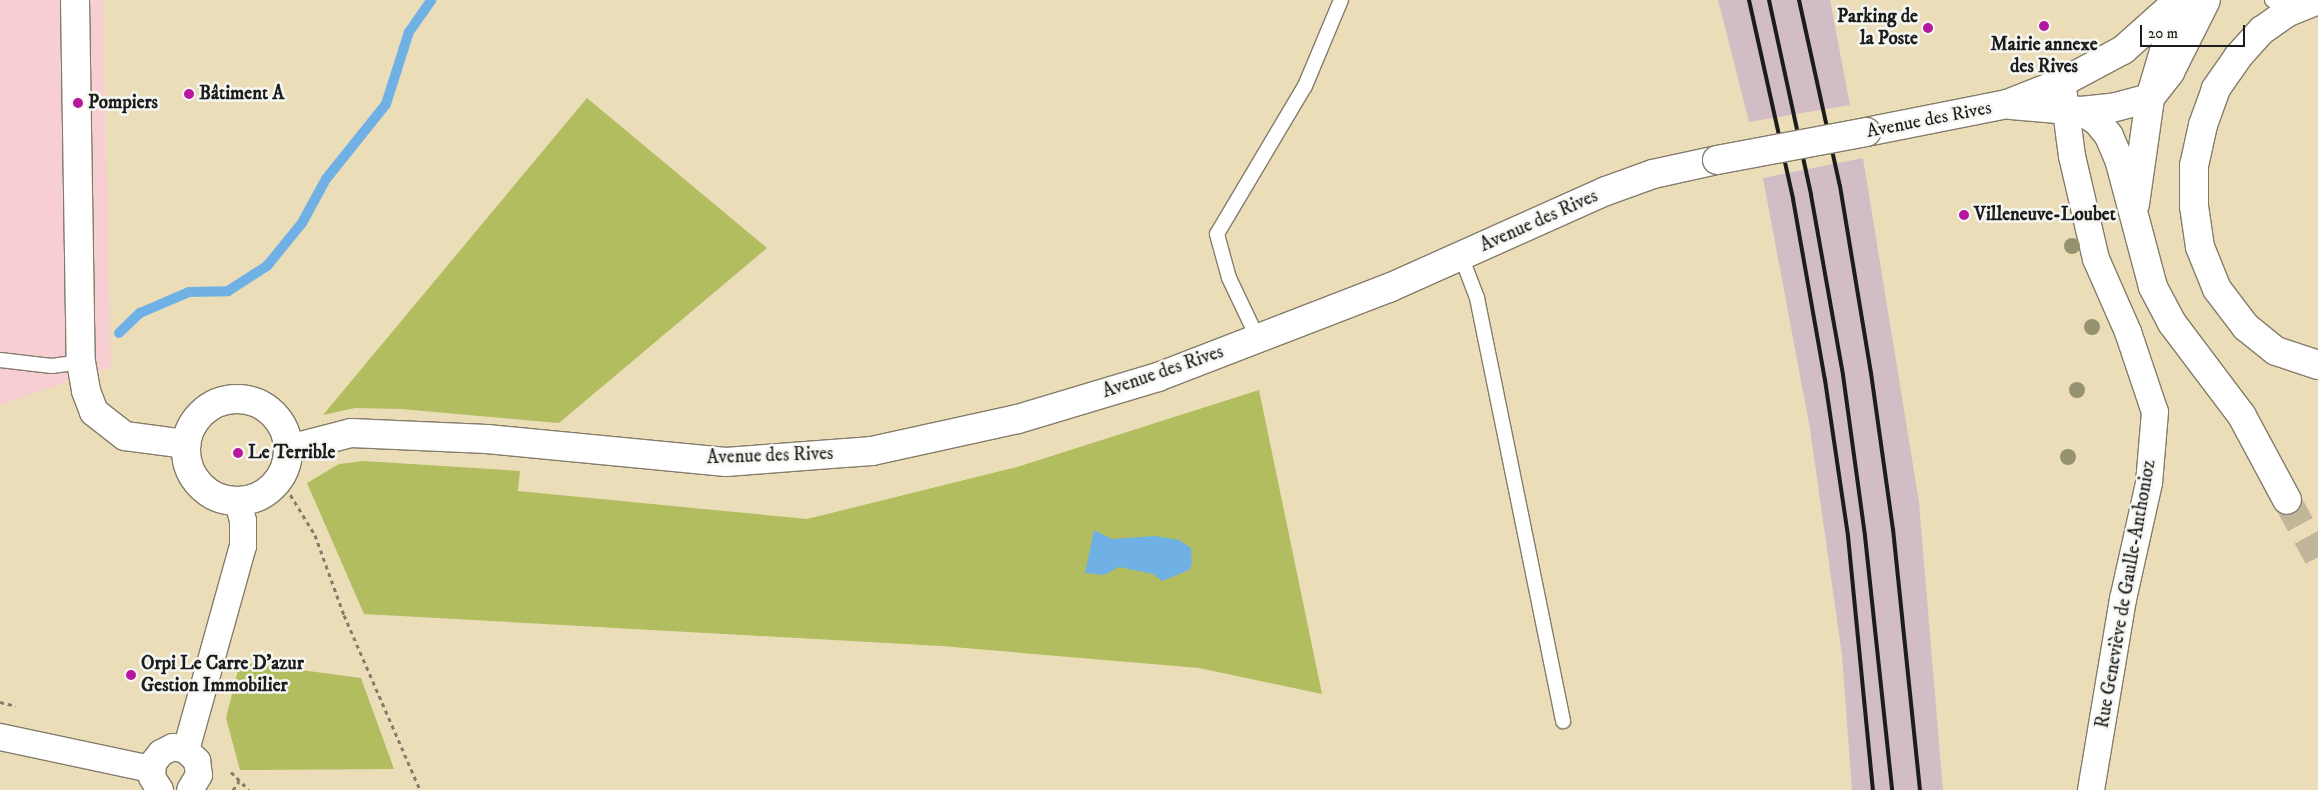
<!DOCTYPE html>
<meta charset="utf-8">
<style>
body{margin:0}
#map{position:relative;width:2318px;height:790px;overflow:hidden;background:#ecddb9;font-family:"IM FELL DW Pica",serif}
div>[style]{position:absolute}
.built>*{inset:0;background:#f7cfd2}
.industrial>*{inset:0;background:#d2bdc6}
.green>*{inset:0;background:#b1bd5f}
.water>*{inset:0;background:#70b1e5}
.stream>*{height:10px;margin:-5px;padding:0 5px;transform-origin:5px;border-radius:5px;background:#70b1e5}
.motorway-tunnel>*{height:28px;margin-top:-14px;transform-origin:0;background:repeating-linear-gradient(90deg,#c2b69a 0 28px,transparent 0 42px)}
.path>*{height:3px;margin-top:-1.5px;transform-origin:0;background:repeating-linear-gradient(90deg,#847c6a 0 4px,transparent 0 8px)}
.roads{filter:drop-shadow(1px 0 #847c6a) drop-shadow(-1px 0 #847c6a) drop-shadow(0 1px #847c6a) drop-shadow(0 -1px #847c6a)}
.service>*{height:14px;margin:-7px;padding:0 7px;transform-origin:7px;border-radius:7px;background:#fff}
.minor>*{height:26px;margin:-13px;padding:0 13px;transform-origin:13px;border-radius:13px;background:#fff}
.tertiary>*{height:28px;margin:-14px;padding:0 14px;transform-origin:14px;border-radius:14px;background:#fff}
.tertiary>.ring{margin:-14px;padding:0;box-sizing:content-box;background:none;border:28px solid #fff;border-radius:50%}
.motorway>*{height:28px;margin:-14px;padding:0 14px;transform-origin:14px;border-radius:14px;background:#fff}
.rail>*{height:4px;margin:-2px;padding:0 2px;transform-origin:2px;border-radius:2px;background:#1c1c1c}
.bridges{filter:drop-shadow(1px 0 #847c6a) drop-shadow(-1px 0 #847c6a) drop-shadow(0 1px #847c6a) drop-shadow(0 -1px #847c6a)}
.tertiary-bridge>*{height:28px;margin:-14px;padding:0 14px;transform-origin:14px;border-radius:14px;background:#fff}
.trees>*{width:16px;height:16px;margin:-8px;border-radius:50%;background:#96926f}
.dots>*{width:14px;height:14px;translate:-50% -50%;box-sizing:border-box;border:2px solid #f6f6f2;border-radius:50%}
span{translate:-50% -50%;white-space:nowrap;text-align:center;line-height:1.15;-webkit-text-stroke:5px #f6f6f2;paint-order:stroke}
.poi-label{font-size:19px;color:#1c1c1c;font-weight:700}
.right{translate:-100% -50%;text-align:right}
.left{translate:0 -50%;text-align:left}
.street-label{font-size:19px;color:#1c1c1c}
.scale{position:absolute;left:2140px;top:25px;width:105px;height:22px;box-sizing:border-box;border:2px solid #1c1c1c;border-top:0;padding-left:6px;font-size:15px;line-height:18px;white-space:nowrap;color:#1c1c1c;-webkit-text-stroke:4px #f6f6f2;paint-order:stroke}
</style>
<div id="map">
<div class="built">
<div style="clip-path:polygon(0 0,103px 0,111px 367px,0 405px)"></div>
</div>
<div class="industrial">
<div style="clip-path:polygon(1718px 0,1830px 0,1850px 105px,1749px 122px)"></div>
<div style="clip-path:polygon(1863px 158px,1919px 502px,1943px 790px,1852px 790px,1842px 655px,1810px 429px,1763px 178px)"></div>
</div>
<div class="green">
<div style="clip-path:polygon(587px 98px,767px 248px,559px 423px,401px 409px,355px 408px,323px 415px)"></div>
<div style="clip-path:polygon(1259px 390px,1322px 694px,1199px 668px,941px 646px,364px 614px,307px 483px,339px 464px,364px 461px,520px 471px,518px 491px,807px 519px,1017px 467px)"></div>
<div style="clip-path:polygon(240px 662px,361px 678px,394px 769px,240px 770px,226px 718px)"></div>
</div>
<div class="water">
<div style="clip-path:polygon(1094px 530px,1112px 539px,1155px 536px,1179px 540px,1191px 548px,1192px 564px,1189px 570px,1162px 581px,1153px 574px,1119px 567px,1104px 575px,1085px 573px)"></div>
</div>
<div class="stream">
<div style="left:119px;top:333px;width:29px;rotate:-44deg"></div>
<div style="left:140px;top:313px;width:53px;rotate:-23.2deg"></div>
<div style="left:189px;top:292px;width:39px;rotate:-1deg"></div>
<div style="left:228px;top:291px;width:46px;rotate:-32.7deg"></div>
<div style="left:267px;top:266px;width:55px;rotate:-50.9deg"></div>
<div style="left:302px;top:223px;width:50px;rotate:-61.4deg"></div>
<div style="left:326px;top:179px;width:96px;rotate:-51.3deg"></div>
<div style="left:386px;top:104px;width:76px;rotate:-72.3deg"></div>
<div style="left:409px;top:32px;width:39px;rotate:-55deg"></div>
</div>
<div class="motorway-tunnel">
<div style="left:2287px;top:500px;width:65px;rotate:61.5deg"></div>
</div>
<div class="path">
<div style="left:282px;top:481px;width:63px;rotate:58.6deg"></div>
<div style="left:315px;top:535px;width:85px;rotate:70.1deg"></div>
<div style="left:344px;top:615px;width:191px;rotate:66.5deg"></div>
<div style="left:0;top:702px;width:16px;rotate:14deg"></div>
<div style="left:231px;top:772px;width:25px;rotate:45deg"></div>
<div style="left:233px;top:790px;width:11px;rotate:-56deg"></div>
</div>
<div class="roads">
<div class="service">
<div style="left:2272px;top:0;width:20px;rotate:37deg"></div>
<div style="left:1461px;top:256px;width:45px;rotate:69.1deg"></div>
<div style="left:1477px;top:298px;width:432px;rotate:78.5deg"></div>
<div style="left:1258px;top:339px;width:68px;rotate:-115.4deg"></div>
<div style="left:1229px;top:278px;width:46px;rotate:-105.3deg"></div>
<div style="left:1217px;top:234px;width:172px;rotate:-59.3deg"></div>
<div style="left:1305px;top:86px;width:93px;rotate:-67.3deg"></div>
<div style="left:0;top:360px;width:52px;rotate:6.6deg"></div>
<div style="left:52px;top:366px;width:29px;rotate:-8deg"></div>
</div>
<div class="minor">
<div style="left:2063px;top:88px;width:69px;rotate:82.5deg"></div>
<div style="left:2072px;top:156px;width:106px;rotate:76.9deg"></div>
<div style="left:2096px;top:259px;width:80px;rotate:66.3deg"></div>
<div style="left:2128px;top:332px;width:84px;rotate:71.4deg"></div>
<div style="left:2155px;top:412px;width:71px;rotate:94.8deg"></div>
<div style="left:2149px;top:483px;width:119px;rotate:102.6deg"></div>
<div style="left:2123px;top:599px;width:194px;rotate:99.5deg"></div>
<div style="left:0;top:737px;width:154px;rotate:12deg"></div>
<div style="left:186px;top:750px;width:212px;rotate:-74.4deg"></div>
<div style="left:243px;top:546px;width:25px;rotate:-90deg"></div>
<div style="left:243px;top:521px;width:21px;rotate:-104deg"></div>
<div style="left:160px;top:790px;width:15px;rotate:-122deg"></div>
<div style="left:152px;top:777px;width:14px;rotate:-86deg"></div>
<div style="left:153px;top:763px;width:13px;rotate:-51deg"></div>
<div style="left:161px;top:753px;width:13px;rotate:-27deg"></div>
<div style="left:173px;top:747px;width:13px;rotate:13deg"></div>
<div style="left:186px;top:750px;width:16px;rotate:45deg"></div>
<div style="left:197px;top:761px;width:14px;rotate:82deg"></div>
<div style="left:199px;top:775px;width:17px;rotate:121deg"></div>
</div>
<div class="tertiary">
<div style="left:75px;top:0;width:362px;rotate:89.1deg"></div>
<div style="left:81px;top:362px;width:29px;rotate:80deg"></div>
<div style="left:86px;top:391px;width:22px;rotate:69deg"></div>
<div style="left:94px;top:412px;width:39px;rotate:38deg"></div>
<div style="left:125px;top:436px;width:62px;rotate:7.5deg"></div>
<div style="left:2011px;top:105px;width:70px;rotate:4.9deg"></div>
<div style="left:2081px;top:111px;width:31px;rotate:-6deg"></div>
<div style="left:2112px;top:108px;width:39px;rotate:-15deg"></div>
<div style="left:2150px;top:98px;width:33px;rotate:-52deg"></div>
<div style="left:2170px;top:72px;width:80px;rotate:-63.4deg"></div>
<div style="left:1866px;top:132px;width:144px;rotate:-11.2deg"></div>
<div style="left:2007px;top:104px;width:60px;rotate:-21.4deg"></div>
<div style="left:2063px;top:82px;width:68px;rotate:-28.1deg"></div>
<div style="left:2123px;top:50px;width:75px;rotate:-41.8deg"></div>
<div class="ring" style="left:186px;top:399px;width:74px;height:74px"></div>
<div style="left:289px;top:449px;width:64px;rotate:-14.5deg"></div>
<div style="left:351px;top:433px;width:136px;rotate:2.5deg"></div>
<div style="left:487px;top:439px;width:240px;rotate:5.5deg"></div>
<div style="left:726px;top:462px;width:146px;rotate:-4.3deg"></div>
<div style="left:872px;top:451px;width:149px;rotate:-12.4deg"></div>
<div style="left:1018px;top:419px;width:146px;rotate:-16.7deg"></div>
<div style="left:1158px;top:377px;width:248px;rotate:-21.1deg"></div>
<div style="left:1389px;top:288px;width:238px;rotate:-24.1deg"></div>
<div style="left:1606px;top:191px;width:50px;rotate:-19.9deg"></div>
<div style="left:1653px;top:174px;width:66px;rotate:-12.3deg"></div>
</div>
<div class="motorway">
<div style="left:2318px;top:0;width:32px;rotate:158deg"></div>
<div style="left:2288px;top:12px;width:32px;rotate:145deg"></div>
<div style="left:2262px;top:30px;width:36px;rotate:132deg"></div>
<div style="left:2238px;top:57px;width:39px;rotate:125deg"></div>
<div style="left:2216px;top:89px;width:38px;rotate:110deg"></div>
<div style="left:2203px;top:125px;width:42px;rotate:102.4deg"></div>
<div style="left:2194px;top:166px;width:40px;rotate:90deg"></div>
<div style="left:2194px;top:206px;width:41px;rotate:81.7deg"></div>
<div style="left:2200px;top:247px;width:45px;rotate:68deg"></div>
<div style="left:2217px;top:289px;width:48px;rotate:52.7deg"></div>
<div style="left:2246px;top:327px;width:38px;rotate:39deg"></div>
<div style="left:2276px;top:351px;width:44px;rotate:18.4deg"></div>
<div style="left:2081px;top:111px;width:19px;rotate:32deg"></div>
<div style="left:2097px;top:121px;width:19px;rotate:51deg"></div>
<div style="left:2109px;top:136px;width:25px;rotate:67deg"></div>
<div style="left:2119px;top:159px;width:132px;rotate:75.1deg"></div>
<div style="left:2153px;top:287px;width:41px;rotate:62.2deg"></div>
<div style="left:2172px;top:323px;width:116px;rotate:53deg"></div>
<div style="left:2242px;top:416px;width:95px;rotate:61.8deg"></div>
<div style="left:2135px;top:204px;width:107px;rotate:-81.9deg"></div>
<div style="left:2150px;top:98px;width:101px;rotate:-73.4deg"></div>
</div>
</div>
<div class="rail">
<div style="left:1749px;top:0;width:204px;rotate:77.5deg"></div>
<div style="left:1793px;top:199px;width:184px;rotate:80deg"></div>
<div style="left:1825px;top:380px;width:158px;rotate:81.6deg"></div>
<div style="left:1848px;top:536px;width:255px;rotate:84.4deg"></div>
<div style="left:1769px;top:0;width:199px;rotate:77.8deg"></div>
<div style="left:1811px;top:195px;width:183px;rotate:79.9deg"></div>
<div style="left:1843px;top:375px;width:162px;rotate:82.2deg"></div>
<div style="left:1865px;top:536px;width:255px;rotate:83.9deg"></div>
<div style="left:1799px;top:0;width:190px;rotate:77.6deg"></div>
<div style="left:1840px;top:186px;width:190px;rotate:80.6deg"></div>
<div style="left:1871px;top:373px;width:158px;rotate:82deg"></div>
<div style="left:1893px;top:529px;width:262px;rotate:84.1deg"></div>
</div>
<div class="bridges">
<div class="tertiary-bridge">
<div style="left:1717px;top:160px;width:152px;rotate:-10.6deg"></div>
</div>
</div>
<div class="trees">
<div style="left:2072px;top:246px"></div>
<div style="left:2092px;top:327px"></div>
<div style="left:2077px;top:390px"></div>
<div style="left:2068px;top:457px"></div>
</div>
<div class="dots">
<div style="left:2044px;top:26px;background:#b5179e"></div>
<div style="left:1928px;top:28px;background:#b5179e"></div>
<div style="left:189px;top:94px;background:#b5179e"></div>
<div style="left:78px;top:103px;background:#b5179e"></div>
<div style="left:1964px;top:215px;background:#b5179e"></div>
<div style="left:238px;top:453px;background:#b5179e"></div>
<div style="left:131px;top:675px;background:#b5179e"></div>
</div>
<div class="poi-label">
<span class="right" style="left:1918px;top:28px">Parking de<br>la Poste</span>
<span style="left:2044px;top:56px">Mairie annexe<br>des Rives</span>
<span class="left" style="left:199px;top:94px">Bâtiment A</span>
<span class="left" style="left:88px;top:103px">Pompiers</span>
<span class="left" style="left:1974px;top:215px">Villeneuve-Loubet</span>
<span class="left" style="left:248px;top:453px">Le Terrible</span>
<span class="left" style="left:141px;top:675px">Orpi Le Carre D'azur<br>Gestion Immobilier</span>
</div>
<div class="street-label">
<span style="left:1929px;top:120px;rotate:-11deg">Avenue des Rives</span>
<span style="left:1539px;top:221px;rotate:-24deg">Avenue des Rives</span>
<span style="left:1163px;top:372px;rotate:-19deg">Avenue des Rives</span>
<span style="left:770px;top:456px;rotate:-2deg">Avenue des Rives</span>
<span style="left:2126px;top:594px;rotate:-80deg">Rue Geneviève de Gaulle-Anthonioz</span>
</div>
<div class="scale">20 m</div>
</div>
